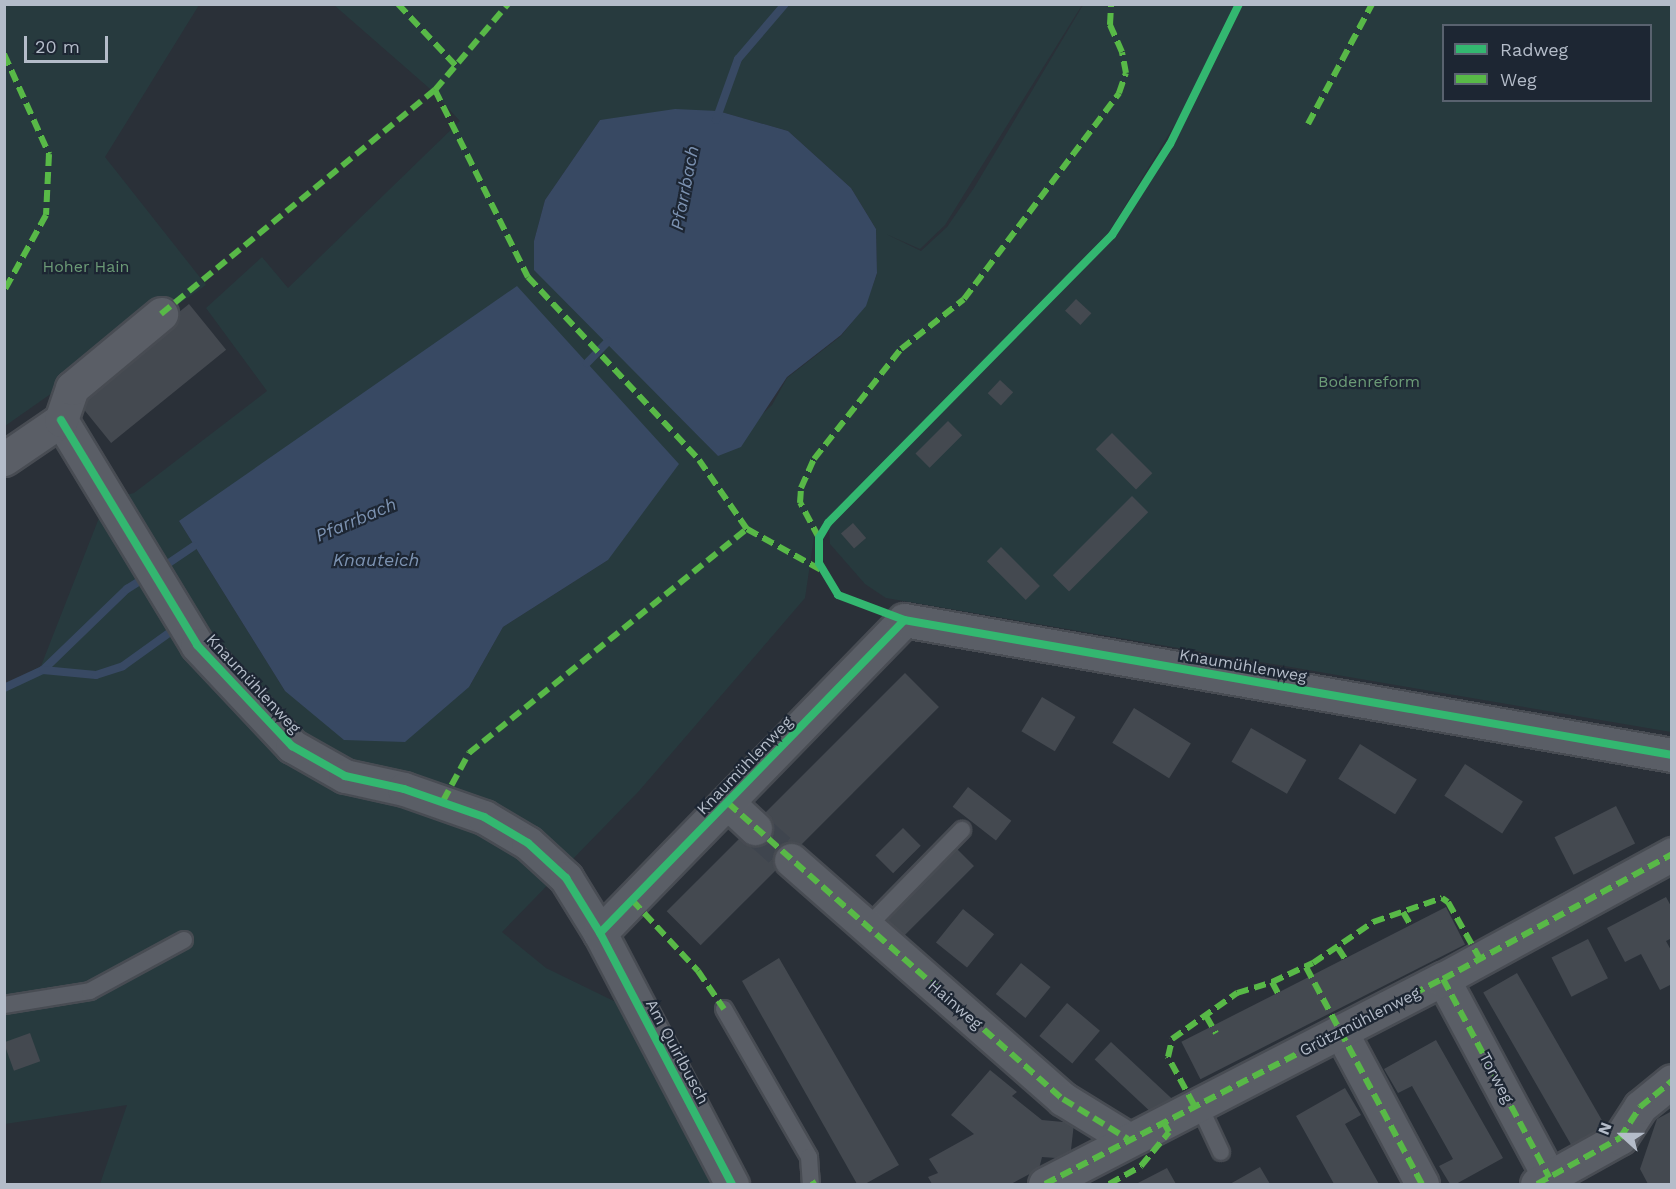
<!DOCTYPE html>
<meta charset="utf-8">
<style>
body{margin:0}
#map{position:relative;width:1676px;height:1189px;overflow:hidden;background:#2a3038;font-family:"Work Sans",sans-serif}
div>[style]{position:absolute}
.green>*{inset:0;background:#273a3e}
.water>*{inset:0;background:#384963}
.stream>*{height:8px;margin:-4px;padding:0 4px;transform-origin:4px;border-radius:4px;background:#384963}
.building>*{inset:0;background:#444950;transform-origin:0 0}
.minor-tunnel>*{height:33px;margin-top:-16.5px;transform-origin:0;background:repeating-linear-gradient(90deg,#3f454e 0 33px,transparent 0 49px)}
.roads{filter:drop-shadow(2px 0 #484c53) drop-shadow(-2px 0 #484c53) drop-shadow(0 2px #484c53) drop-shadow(0 -2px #484c53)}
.service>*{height:16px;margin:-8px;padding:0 8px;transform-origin:8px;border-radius:8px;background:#5a5e66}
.minor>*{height:33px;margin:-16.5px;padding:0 16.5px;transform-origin:16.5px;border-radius:16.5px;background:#5a5e66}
.quiet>*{height:6px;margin-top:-3px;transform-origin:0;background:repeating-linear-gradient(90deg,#58b947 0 12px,transparent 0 18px)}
.cycleway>*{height:8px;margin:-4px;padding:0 4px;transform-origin:4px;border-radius:4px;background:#33b770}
span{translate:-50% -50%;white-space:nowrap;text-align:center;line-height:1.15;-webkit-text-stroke:4.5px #1d2633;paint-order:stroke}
.park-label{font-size:16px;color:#6b9a76}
.street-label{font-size:16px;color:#b4bcc9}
.water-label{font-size:18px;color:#7c92b1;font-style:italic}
.frame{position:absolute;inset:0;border:6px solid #b4bcc9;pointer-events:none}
.legend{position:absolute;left:1442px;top:24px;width:210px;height:78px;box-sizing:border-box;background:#1d2633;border:2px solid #59626f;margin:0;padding:8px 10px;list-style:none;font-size:18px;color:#b4bcc9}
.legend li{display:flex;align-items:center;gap:12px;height:30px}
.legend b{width:30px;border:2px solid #59626f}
.north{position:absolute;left:1592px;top:1105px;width:60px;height:60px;-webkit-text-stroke:4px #1d2633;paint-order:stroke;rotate:291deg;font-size:16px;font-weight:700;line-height:24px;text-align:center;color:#b4bcc9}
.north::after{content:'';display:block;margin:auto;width:21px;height:27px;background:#b4bcc9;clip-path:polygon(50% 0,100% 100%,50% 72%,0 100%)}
.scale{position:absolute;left:24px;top:36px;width:84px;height:27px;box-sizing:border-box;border:3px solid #b4bcc9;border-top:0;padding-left:8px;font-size:18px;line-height:21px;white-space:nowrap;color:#b4bcc9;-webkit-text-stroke:4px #1d2633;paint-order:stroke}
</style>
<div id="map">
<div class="green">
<div style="clip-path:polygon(5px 5px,199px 5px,105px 157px,206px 285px,5px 426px)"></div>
<div style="clip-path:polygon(evenodd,334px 5px,1082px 5px,945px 225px,920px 249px,886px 234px,921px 251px,947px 227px,974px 188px,1083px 5px,1237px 5px,1183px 111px,1109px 232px,820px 528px,814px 537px,805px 598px,639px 791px,502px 932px,546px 968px,622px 1005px,716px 1184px,100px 1184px,127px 1105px,5px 1124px,5px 685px,41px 666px,106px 500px,134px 493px,267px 391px,206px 308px,262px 257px,288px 288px,460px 121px,429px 88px,334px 5px,718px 111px,788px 131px,851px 188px,876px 229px,877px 274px,865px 306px,841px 336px,787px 378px,772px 405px,718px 456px,608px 341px,534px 241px,545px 200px,600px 120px,718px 111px,334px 5px,179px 521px,608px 560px,503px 627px,469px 687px,285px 691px,179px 521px)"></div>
<div style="clip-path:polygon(evenodd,1243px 5px,1671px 5px,1671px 732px,886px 598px,865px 584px,830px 544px,829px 528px,1115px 236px,1172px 149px,1243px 5px,1444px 26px,1650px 26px,1650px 100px,1444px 100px,1444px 26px)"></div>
</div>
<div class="water">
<div style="clip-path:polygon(675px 109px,718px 111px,788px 131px,851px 188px,876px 229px,877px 273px,866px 306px,841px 335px,787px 377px,741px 447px,718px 456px,534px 270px,534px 241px,545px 200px,600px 120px)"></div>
<div style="clip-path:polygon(517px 286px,679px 464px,608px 560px,503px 627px,469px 687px,405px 742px,344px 740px,285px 691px,179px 521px)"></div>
</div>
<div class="stream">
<div style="left:716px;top:120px;width:65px;rotate:-70.2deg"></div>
<div style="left:738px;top:59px;width:72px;rotate:-49.5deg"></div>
<div style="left:587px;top:363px;width:30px;rotate:-46deg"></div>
<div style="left:160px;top:569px;width:41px;rotate:-34.1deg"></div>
<div style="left:43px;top:670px;width:117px;rotate:-44deg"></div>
<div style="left:127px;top:589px;width:26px;rotate:-32deg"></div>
<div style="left:4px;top:688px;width:43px;rotate:-24.8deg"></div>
<div style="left:43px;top:670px;width:53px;rotate:5.4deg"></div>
<div style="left:96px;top:675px;width:28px;rotate:-18deg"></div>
<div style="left:123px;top:666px;width:57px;rotate:-35.7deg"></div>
</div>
<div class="building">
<div style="left:1076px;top:299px;width:21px;height:16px;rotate:43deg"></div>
<div style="left:189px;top:304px;width:59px;height:148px;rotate:51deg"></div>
<div style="left:1000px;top:380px;width:18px;height:18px;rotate:43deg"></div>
<div style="left:948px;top:421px;width:20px;height:46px;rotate:45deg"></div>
<div style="left:1112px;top:433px;width:57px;height:23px;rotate:45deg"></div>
<div style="left:1132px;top:496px;width:23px;height:112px;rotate:45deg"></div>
<div style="left:853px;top:523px;width:20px;height:16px;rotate:49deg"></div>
<div style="left:1001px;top:547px;width:55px;height:20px;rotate:45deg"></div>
<div style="left:905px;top:673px;width:48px;height:337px;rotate:45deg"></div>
<div style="left:1042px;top:697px;width:39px;height:40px;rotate:31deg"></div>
<div style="left:1134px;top:708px;width:67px;height:41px;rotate:32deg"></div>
<div style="left:1251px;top:728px;width:64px;height:39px;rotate:30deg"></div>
<div style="left:1360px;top:744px;width:67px;height:41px;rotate:32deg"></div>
<div style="left:1465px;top:764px;width:69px;height:38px;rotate:33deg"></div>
<div style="left:968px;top:787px;width:55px;height:25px;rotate:38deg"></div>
<div style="left:1616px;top:806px;width:42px;height:69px;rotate:63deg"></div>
<div style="left:903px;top:828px;width:25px;height:39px;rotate:45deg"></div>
<div style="left:957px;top:849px;width:24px;height:103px;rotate:45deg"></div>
<div style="clip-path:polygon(1666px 897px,1672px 908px,1672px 938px,1666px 941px,1672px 952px,1672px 984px,1660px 990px,1641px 954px,1625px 962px,1607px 928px)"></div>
<div style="left:1446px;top:907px;width:42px;height:297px;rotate:63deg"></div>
<div style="left:963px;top:909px;width:40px;height:43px;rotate:39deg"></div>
<div style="left:1588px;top:939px;width:44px;height:41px;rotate:63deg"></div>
<div style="clip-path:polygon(779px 958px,899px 1165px,865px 1184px,857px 1184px,742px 981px)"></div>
<div style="left:1021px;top:963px;width:38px;height:40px;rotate:39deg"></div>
<div style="left:1517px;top:973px;width:180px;height:39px;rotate:60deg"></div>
<div style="left:1067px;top:1003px;width:43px;height:43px;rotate:40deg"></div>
<div style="left:30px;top:1033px;width:30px;height:28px;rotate:70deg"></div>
<div style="clip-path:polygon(1436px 1040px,1503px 1158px,1456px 1184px,1450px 1184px,1439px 1166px,1453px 1159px,1412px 1086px,1398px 1093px,1384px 1069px)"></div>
<div style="left:1111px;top:1042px;width:83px;height:24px;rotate:43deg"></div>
<div style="clip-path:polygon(990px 1070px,1017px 1092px,1012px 1096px,1042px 1120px,1074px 1123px,1070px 1159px,1042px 1157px,1039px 1169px,1011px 1184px,932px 1184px,928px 1177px,938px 1173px,929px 1159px,974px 1134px,951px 1115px)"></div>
<div style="clip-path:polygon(1345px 1088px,1361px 1115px,1345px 1124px,1379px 1184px,1334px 1184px,1296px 1116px)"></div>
<div style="clip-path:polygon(1672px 1111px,1672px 1184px,1648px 1184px,1640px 1169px,1657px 1119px)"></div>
<div style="clip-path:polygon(1260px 1167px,1270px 1184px,1230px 1184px)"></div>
<div style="clip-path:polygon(1167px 1168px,1176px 1184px,1136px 1184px)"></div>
</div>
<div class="minor-tunnel">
<div style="left:755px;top:828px;width:48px;rotate:41.6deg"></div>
</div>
<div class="roads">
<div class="service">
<div style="left:867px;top:927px;width:136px;rotate:-45.6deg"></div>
<div style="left:4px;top:1005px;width:87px;rotate:-9.2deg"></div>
<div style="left:90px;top:991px;width:107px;rotate:-28.5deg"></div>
<div style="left:724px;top:1009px;width:171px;rotate:60.1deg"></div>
<div style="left:809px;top:1157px;width:27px;rotate:86deg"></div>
<div style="left:1198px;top:1103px;width:54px;rotate:64.9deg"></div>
</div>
<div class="minor">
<div style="left:61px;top:420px;width:263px;rotate:58.8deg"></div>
<div style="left:197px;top:645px;width:139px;rotate:46.8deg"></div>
<div style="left:292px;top:746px;width:61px;rotate:29.5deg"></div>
<div style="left:345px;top:776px;width:60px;rotate:12.4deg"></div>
<div style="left:404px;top:789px;width:85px;rotate:19.3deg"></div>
<div style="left:484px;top:817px;width:51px;rotate:30.6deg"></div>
<div style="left:528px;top:843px;width:52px;rotate:42.6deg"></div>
<div style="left:566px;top:878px;width:65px;rotate:58.3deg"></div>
<div style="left:600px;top:933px;width:284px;rotate:62.3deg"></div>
<div style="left:4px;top:459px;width:69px;rotate:-34.4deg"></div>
<div style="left:61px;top:420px;width:34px;rotate:-71deg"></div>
<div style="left:72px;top:388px;width:116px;rotate:-39.7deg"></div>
<div style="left:728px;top:803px;width:37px;rotate:43deg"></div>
<div style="left:791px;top:860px;width:362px;rotate:41.3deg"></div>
<div style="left:1063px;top:1099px;width:76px;rotate:31.6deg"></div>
<div style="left:600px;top:933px;width:436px;rotate:-45.8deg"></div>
<div style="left:904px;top:620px;width:780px;rotate:9.97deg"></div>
<div style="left:1443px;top:979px;width:225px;rotate:61.8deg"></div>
<div style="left:1341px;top:1032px;width:172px;rotate:61.9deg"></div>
<div style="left:1045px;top:1184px;width:448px;rotate:-27.3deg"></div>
<div style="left:1443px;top:979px;width:261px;rotate:-28.6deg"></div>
<div style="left:1537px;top:1184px;width:95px;rotate:-29deg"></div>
<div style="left:1620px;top:1138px;width:37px;rotate:-57deg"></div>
<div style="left:1640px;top:1107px;width:41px;rotate:-39.1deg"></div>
</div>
</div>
<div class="quiet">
<div style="left:398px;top:4px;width:85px;rotate:46.9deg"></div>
<div style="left:4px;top:54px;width:110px;rotate:65.8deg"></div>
<div style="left:49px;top:154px;width:61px;rotate:92.8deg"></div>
<div style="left:46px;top:215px;width:87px;rotate:118.9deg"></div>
<div style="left:435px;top:90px;width:209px;rotate:63.6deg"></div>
<div style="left:528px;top:277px;width:250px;rotate:46.9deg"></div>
<div style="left:699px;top:460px;width:84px;rotate:55.2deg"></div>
<div style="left:747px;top:529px;width:87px;rotate:28.9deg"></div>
<div style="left:1308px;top:124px;width:136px;rotate:-61.9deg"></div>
<div style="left:161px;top:314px;width:354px;rotate:-39.3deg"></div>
<div style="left:435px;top:90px;width:113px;rotate:-49.7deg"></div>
<div style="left:819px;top:538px;width:40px;rotate:-118deg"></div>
<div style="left:800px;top:503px;width:15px;rotate:-86deg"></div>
<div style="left:801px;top:488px;width:32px;rotate:-66deg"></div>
<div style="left:814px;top:459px;width:140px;rotate:-51.7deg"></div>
<div style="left:901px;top:349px;width:80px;rotate:-38.4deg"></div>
<div style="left:964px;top:299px;width:258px;rotate:-53deg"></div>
<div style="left:1119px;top:93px;width:21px;rotate:-71deg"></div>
<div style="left:1126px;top:73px;width:21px;rotate:-101deg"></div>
<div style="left:1122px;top:52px;width:30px;rotate:-114deg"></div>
<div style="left:1110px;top:25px;width:21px;rotate:-87deg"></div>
<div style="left:443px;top:801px;width:55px;rotate:-61.6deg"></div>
<div style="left:469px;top:753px;width:357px;rotate:-38.9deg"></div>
<div style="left:728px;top:803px;width:447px;rotate:41.5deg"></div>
<div style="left:1063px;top:1099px;width:76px;rotate:31.6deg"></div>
<div style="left:632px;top:900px;width:97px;rotate:47.1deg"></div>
<div style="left:698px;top:971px;width:46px;rotate:55.6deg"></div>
<div style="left:1403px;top:912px;width:16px;rotate:60deg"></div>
<div style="left:1338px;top:948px;width:17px;rotate:57deg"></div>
<div style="left:1306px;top:967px;width:246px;rotate:61.9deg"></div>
<div style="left:1443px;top:979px;width:225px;rotate:61.8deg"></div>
<div style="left:1272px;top:982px;width:17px;rotate:62deg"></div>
<div style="left:1206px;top:1016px;width:20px;rotate:60deg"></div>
<div style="left:1194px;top:1105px;width:55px;rotate:-118.4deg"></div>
<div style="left:1168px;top:1057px;width:18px;rotate:-77deg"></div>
<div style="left:1172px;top:1039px;width:80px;rotate:-35.3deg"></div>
<div style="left:1237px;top:993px;width:37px;rotate:-17deg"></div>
<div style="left:1272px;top:982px;width:45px;rotate:-24.9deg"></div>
<div style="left:1313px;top:963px;width:73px;rotate:-34.3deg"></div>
<div style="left:1373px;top:922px;width:73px;rotate:-19.2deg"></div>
<div style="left:1442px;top:898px;width:7px;rotate:34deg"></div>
<div style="left:1448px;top:902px;width:65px;rotate:60.7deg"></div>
<div style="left:812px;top:1181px;width:4px;rotate:56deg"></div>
<div style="left:1045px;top:1184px;width:448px;rotate:-27.3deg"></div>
<div style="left:1443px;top:979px;width:261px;rotate:-28.6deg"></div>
<div style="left:1109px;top:1184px;width:37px;rotate:-29deg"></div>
<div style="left:1141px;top:1166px;width:44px;rotate:-50.5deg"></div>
<div style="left:1169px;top:1132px;width:13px;rotate:-119deg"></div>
<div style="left:1537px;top:1184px;width:95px;rotate:-29deg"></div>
<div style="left:1620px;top:1138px;width:37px;rotate:-57deg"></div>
<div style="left:1640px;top:1107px;width:41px;rotate:-39.1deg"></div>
</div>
<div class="cycleway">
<div style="left:1239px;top:4px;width:156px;rotate:116.2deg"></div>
<div style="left:1170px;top:144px;width:108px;rotate:122.5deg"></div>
<div style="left:1112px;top:235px;width:404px;rotate:134.6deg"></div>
<div style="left:828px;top:523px;width:17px;rotate:121deg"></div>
<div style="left:819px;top:538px;width:25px;rotate:90deg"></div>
<div style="left:819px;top:563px;width:37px;rotate:59deg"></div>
<div style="left:838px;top:595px;width:71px;rotate:20.7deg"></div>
<div style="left:904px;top:620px;width:780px;rotate:9.97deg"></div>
<div style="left:61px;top:420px;width:263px;rotate:58.8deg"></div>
<div style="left:197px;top:645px;width:139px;rotate:46.8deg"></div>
<div style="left:292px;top:746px;width:61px;rotate:29.5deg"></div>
<div style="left:345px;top:776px;width:60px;rotate:12.4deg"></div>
<div style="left:404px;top:789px;width:85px;rotate:19.3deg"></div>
<div style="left:484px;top:817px;width:51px;rotate:30.6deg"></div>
<div style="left:528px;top:843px;width:52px;rotate:42.6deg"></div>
<div style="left:566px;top:878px;width:65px;rotate:58.3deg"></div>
<div style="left:600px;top:933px;width:284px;rotate:62.3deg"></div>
<div style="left:600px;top:933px;width:436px;rotate:-45.8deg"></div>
</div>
<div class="park-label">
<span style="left:86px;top:267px">Hoher Hain</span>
<span style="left:1369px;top:382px">Bodenreform</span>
</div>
<div class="street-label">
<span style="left:1243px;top:666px;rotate:10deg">Knaumühlenweg</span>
<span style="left:253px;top:684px;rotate:47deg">Knaumühlenweg</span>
<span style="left:745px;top:766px;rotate:-46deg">Knaumühlenweg</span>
<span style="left:955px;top:1005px;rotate:41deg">Hainweg</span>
<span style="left:1360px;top:1022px;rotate:-27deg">Grützmühlenweg</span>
<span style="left:677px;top:1052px;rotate:62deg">Am Quirlbusch</span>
<span style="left:1496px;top:1078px;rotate:62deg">Torweg</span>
</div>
<div class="water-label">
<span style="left:685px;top:188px;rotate:-79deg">Pfarrbach</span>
<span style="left:356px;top:520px;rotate:-23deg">Pfarrbach</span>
<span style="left:376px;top:560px">Knauteich</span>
</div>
<div class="frame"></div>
<ul class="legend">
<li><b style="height:8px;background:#33b770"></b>Radweg</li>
<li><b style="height:8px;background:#58b947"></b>Weg</li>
</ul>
<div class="north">N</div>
<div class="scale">20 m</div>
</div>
